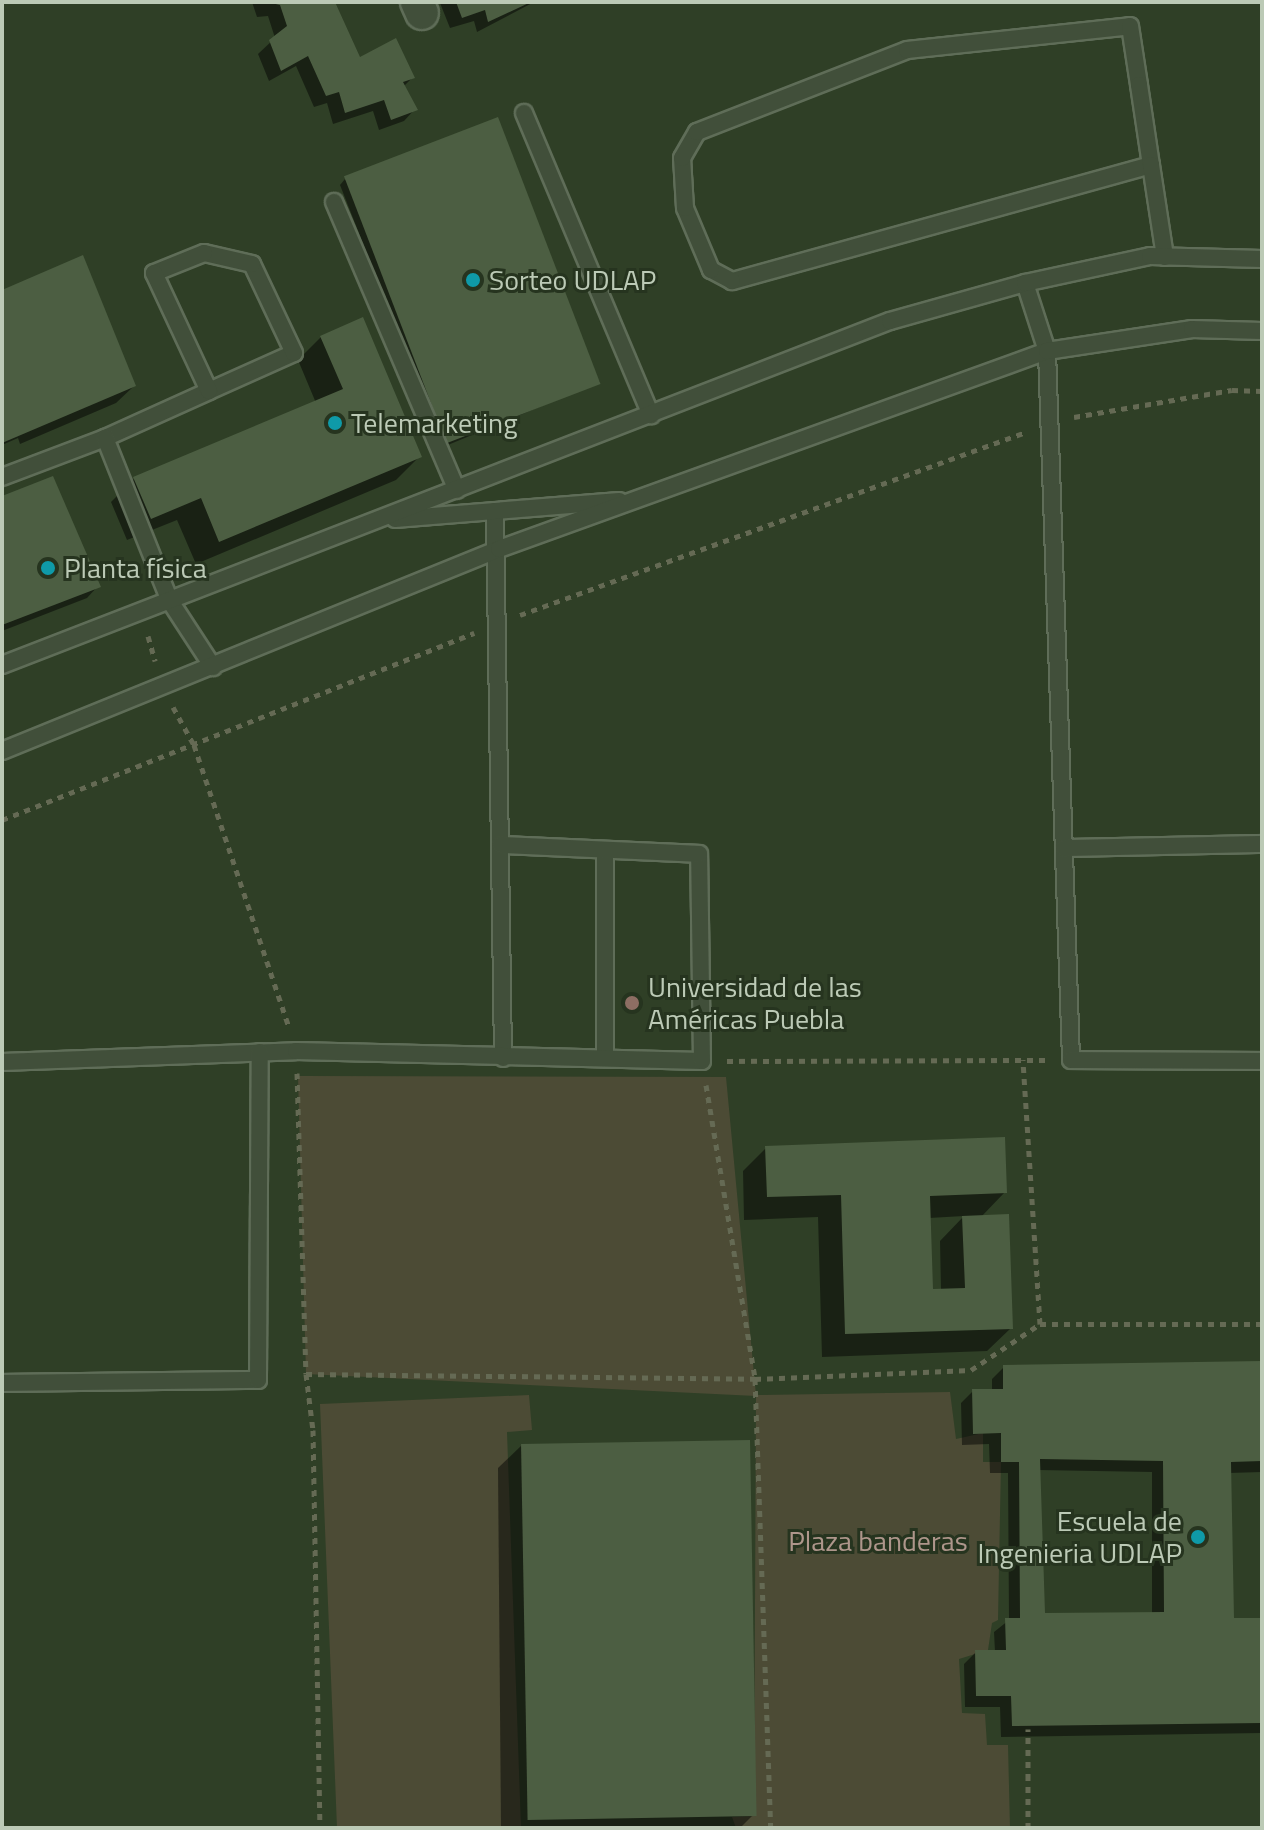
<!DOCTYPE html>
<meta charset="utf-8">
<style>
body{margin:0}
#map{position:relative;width:1264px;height:1830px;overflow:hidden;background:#2f3f26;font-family:"Titillium Web",sans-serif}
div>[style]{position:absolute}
.green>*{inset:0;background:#4c4b35}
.shadow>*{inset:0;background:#0007}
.building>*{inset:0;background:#4c5e42;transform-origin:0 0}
.path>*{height:5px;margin-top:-2.5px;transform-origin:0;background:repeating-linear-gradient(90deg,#656a54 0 6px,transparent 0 12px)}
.roads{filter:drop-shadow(2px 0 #5f6d58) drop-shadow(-2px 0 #5f6d58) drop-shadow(0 2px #5f6d58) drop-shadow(0 -2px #5f6d58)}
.lane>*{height:16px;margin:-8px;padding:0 8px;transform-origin:8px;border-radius:8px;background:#414f3a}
.street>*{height:32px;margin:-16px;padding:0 16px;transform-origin:16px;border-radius:16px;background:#414f3a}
.dots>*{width:22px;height:22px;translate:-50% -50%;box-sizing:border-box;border:4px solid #26341f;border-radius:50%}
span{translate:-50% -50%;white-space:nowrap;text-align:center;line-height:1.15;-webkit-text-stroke:6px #26341f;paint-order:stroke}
.poi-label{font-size:28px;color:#bccab6}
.left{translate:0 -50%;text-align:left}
.right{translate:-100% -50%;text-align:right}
.park-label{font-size:28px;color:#ae968b}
.frame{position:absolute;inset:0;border:4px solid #bccab6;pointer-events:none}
</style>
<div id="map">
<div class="green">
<div style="clip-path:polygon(298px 1076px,726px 1077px,756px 1395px,950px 1392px,956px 1439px,983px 1433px,983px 1462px,1001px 1462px,998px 1620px,992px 1623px,988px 1650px,959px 1659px,962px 1713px,985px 1714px,987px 1745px,1008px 1745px,1010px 1828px,736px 1828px,732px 1817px,754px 1816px,756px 1396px,306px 1374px)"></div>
<div style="clip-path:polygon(529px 1395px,532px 1430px,507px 1432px,521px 1828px,337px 1828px,320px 1404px)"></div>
</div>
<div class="shadow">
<div style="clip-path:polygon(252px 2px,333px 2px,359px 60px,413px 77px,403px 87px,415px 109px,404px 121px,379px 130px,373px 111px,333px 124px,327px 103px,314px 107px,296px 66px,269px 81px,258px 54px,275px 38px,268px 16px,257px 17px)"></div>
<div style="clip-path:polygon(401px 2px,534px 2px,477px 32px,474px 21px,450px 28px,440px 3px,410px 23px)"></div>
<div style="clip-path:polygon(345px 179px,600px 382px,443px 447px,340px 185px)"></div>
<div style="clip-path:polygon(2px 293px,134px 386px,116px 403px,20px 444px,18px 438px,2px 445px)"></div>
<div style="clip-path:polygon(321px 337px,419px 457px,396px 480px,196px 564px,177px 520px,127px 540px,111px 502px,134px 479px,316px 403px,298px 360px)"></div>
<div style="clip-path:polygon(52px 479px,98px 586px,87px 598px,2px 631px,2px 498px)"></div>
<div style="clip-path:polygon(evenodd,766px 1148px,1005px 1192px,981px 1217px,1011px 1328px,987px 1351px,822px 1357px,818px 1217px,744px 1220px,743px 1171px,766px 1148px,964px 1216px,940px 1241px,941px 1290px,931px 1291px,929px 1218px,964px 1216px)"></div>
<div style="clip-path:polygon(evenodd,1262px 1363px,1262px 1472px,1229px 1473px,1232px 1620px,1262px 1620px,1262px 1733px,1001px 1737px,1000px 1707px,965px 1707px,964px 1664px,976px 1652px,995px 1652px,994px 1632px,1009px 1620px,1008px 1473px,990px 1473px,989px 1444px,962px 1445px,961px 1403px,973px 1391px,992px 1391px,992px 1379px,1004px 1367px,1262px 1363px,1038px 1470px,1152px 1472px,1152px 1614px,1043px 1615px,1038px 1470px)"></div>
<div style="clip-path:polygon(522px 1445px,752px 1816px,740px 1828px,501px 1828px,498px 1468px)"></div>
</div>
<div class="building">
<div style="clip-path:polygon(267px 2px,335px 2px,360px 57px,396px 38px,415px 78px,403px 82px,418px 110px,391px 120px,384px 100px,345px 113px,339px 92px,326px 96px,308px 56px,281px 71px,269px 40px,287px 26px,280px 5px)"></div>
<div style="clip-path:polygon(456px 2px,531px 2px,488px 22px,485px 10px,462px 18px)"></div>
<div style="left:498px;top:117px;width:286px;height:165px;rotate:69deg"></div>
<div style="clip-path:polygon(83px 255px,136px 386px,2px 443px,2px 290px)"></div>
<div style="clip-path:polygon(363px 317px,422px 457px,219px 542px,201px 498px,151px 519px,133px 477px,343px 389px,320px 336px)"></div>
<div style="clip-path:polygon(53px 476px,101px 587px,2px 625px,2px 496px)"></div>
<div style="clip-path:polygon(1005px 1137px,1007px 1193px,930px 1196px,933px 1289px,965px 1288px,962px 1216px,1009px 1214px,1013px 1329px,845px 1334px,841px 1195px,767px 1197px,765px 1146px)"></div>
<div style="clip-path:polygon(evenodd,1262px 1361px,1262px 1461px,1231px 1462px,1234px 1618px,1262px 1618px,1262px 1723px,1012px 1726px,1011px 1696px,976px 1696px,975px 1650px,1006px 1650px,1005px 1618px,1020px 1618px,1019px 1462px,1001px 1462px,1001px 1433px,973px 1434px,972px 1389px,1003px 1389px,1003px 1365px,1262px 1361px,1040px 1459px,1163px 1461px,1164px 1612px,1045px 1613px,1040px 1459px)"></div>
<div style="left:750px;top:1440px;width:376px;height:229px;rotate:89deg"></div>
</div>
<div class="path">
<div style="left:1074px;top:417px;width:160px;rotate:-9.7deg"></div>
<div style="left:1232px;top:390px;width:30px;rotate:2deg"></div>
<div style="left:520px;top:615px;width:538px;rotate:-19.88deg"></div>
<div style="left:148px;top:636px;width:26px;rotate:74deg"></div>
<div style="left:173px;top:707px;width:43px;rotate:61.1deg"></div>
<div style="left:194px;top:745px;width:299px;rotate:71.4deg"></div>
<div style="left:2px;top:820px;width:508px;rotate:-21.61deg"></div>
<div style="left:727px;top:1061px;width:318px;rotate:-0.2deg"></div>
<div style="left:297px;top:1073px;width:301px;rotate:88.3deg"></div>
<div style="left:306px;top:1374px;width:56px;rotate:82.9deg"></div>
<div style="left:313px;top:1430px;width:398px;rotate:89deg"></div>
<div style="left:706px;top:1085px;width:298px;rotate:80.5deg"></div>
<div style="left:755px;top:1379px;width:449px;rotate:88deg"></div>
<div style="left:1040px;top:1324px;width:222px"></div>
<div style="left:306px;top:1374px;width:449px;rotate:0.6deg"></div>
<div style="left:755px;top:1379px;width:216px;rotate:-2.4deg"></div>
<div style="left:971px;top:1370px;width:83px;rotate:-33.7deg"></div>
<div style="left:1040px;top:1324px;width:265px;rotate:-93.7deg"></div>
<div style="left:1028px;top:1828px;width:99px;rotate:-90deg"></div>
</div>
<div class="roads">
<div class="lane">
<div style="left:524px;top:113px;width:328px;rotate:67.2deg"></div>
<div style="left:1151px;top:165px;width:435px;rotate:164.5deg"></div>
<div style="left:732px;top:281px;width:24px;rotate:-152deg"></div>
<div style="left:711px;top:270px;width:67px;rotate:-112.8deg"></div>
<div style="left:685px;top:208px;width:50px;rotate:-93.4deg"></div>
<div style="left:682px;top:158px;width:30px;rotate:-60deg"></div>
<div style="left:697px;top:132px;width:225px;rotate:-21.3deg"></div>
<div style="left:907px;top:50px;width:224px;rotate:-6.1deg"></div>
<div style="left:1130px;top:26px;width:60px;rotate:81.3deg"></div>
<div style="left:1139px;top:85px;width:81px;rotate:81.5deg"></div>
<div style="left:1151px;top:165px;width:93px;rotate:81.3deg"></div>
<div style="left:334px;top:202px;width:313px;rotate:66.9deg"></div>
<div style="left:1025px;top:283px;width:71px;rotate:72.1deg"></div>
<div style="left:1047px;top:351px;width:709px;rotate:88.06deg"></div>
<div style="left:1071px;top:1060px;width:191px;rotate:0.3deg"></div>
<div style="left:105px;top:438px;width:114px;rotate:-24.3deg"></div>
<div style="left:209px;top:391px;width:93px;rotate:-24.1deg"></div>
<div style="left:294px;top:353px;width:98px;rotate:-115.3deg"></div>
<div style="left:252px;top:264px;width:49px;rotate:-167.1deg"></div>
<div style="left:204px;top:253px;width:54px;rotate:158.2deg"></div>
<div style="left:154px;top:273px;width:130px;rotate:65deg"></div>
<div style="left:2px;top:477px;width:110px;rotate:-20.7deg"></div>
<div style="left:105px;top:438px;width:175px;rotate:68.3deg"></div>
<div style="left:170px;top:601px;width:79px;rotate:56.9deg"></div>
<div style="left:495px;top:511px;width:547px;rotate:89.16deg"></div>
<div style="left:395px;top:519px;width:225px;rotate:-4.6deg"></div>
<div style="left:2px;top:665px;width:952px;rotate:-21.18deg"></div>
<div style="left:890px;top:321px;width:140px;rotate:-15.7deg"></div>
<div style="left:1025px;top:283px;width:128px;rotate:-12.2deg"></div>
<div style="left:1150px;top:256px;width:112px;rotate:1.5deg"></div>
<div style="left:2px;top:751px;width:536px;rotate:-22.12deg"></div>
<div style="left:499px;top:549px;width:583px;rotate:-19.87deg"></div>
<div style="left:1047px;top:351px;width:147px;rotate:-8.6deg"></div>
<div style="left:1192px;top:329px;width:70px;rotate:1.6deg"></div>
<div style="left:1064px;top:848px;width:198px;rotate:-1.2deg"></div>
<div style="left:605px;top:1058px;width:206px;rotate:-90deg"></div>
<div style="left:2px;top:1062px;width:294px;rotate:-2.1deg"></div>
<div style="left:296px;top:1051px;width:406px;rotate:1.4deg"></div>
<div style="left:702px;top:1061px;width:207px;rotate:-90.8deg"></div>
<div style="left:699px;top:854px;width:199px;rotate:-177.4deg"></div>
<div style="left:2px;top:1383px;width:256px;rotate:-0.7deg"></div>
<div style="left:258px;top:1380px;width:328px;rotate:-89.7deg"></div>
</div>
<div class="street">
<div style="left:417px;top:2px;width:12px;rotate:66deg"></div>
</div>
</div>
<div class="dots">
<div style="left:473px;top:280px;background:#0f9aa8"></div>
<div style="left:335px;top:423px;background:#0f9aa8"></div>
<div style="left:48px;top:568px;background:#0f9aa8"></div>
<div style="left:632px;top:1003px;background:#8d6e63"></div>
<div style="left:1198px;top:1537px;background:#0f9aa8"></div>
</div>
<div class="poi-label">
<span class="left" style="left:489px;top:280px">Sorteo UDLAP</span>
<span class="left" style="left:351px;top:423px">Telemarketing</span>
<span class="left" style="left:64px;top:568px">Planta física</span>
<span class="left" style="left:648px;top:1003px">Universidad de las<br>Américas Puebla</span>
<span class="right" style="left:1182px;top:1537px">Escuela de<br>Ingenieria UDLAP</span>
</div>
<div class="park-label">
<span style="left:878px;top:1541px">Plaza banderas</span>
</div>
<div class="frame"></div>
</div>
